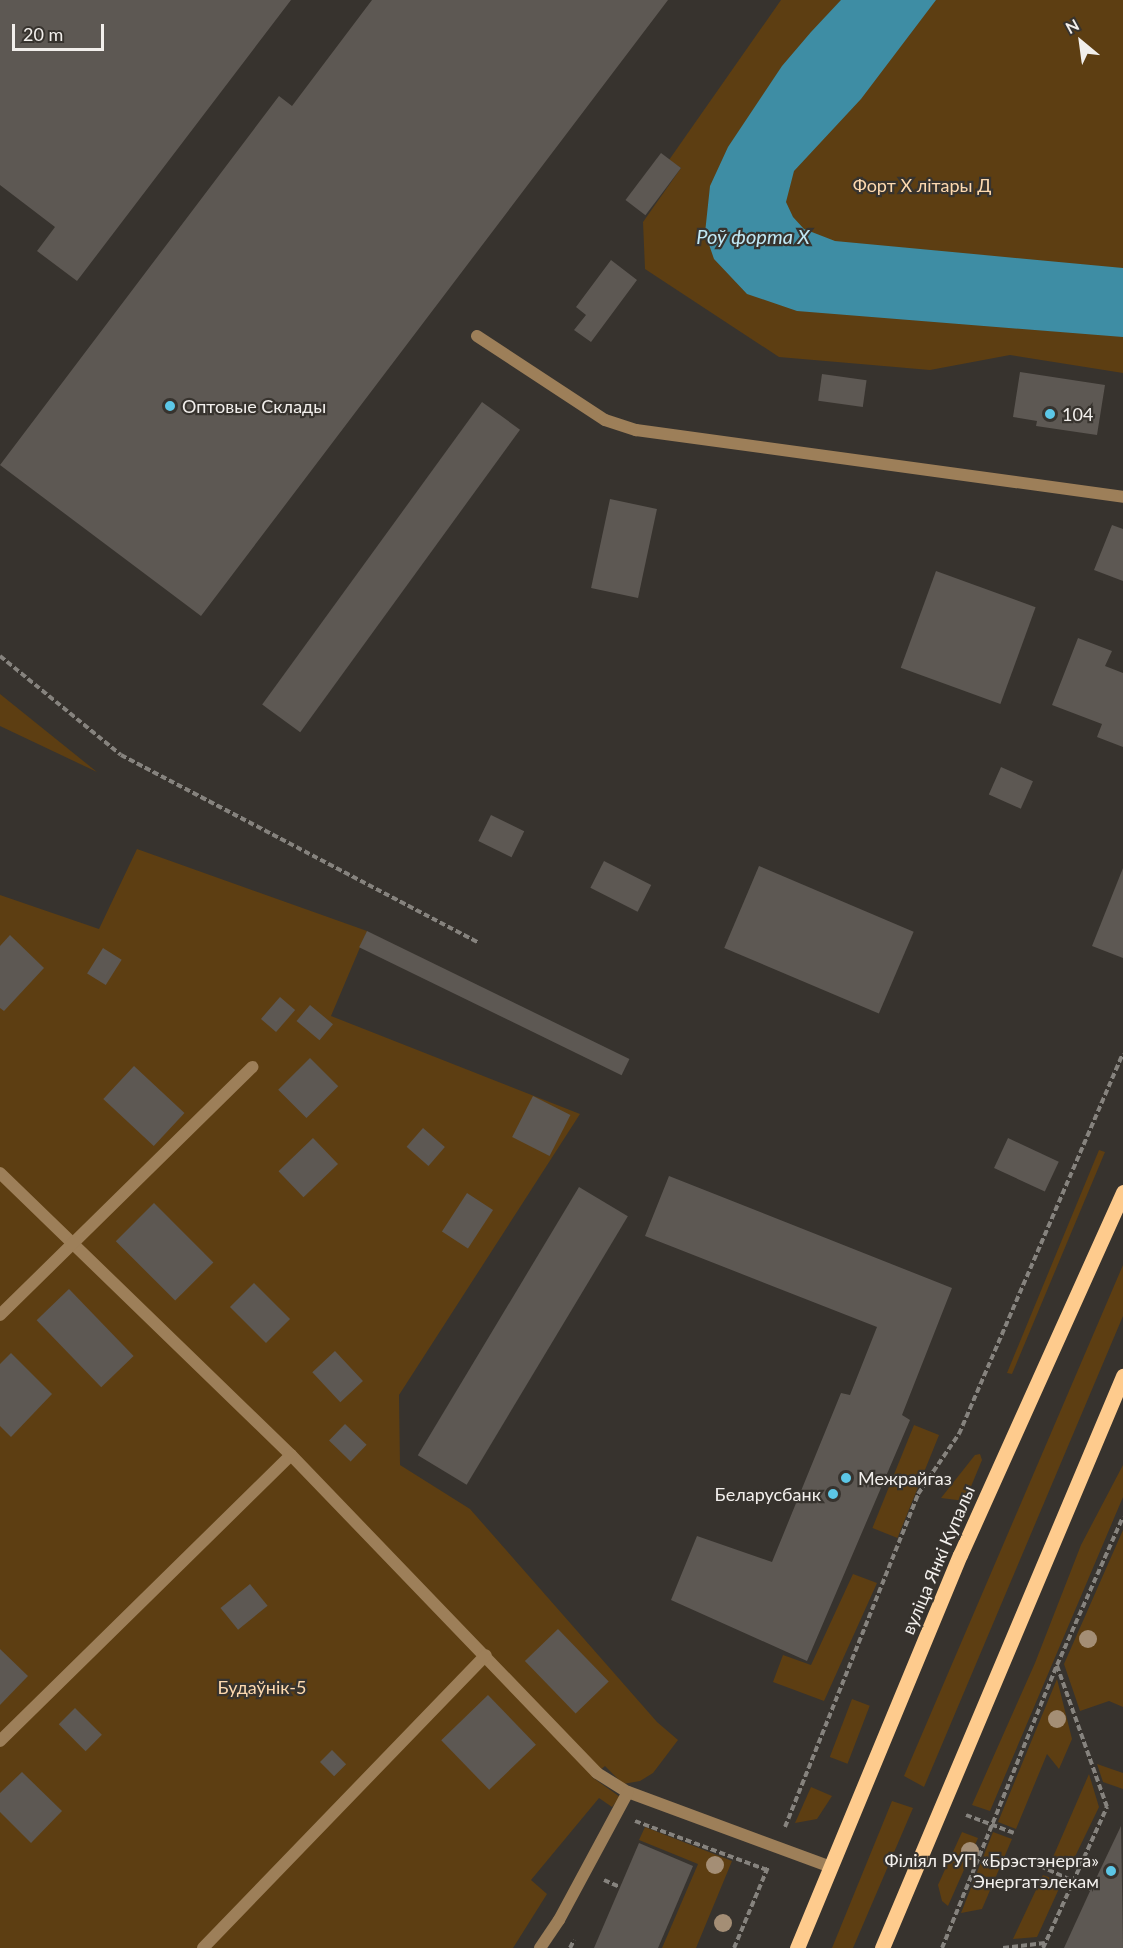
<!DOCTYPE html>
<meta charset="utf-8">
<style>
body{margin:0}
#map{position:relative;width:1123px;height:1948px;overflow:hidden;background:#37332e;font-family:Lato,sans-serif}
div>[style]{position:absolute}
.green>*{inset:0;background:#5d3e12;transform-origin:0 0}
.water>*{inset:0;background:#3e8da4}
.building>*{inset:0;background:#5d5853;transform-origin:0 0}
.path>*{height:4px;margin-top:-2px;transform-origin:0;background:repeating-linear-gradient(90deg,#86837e 0 6px,transparent 0 9px)}
.lane>*{height:12px;margin:-6px;padding:0 6px;transform-origin:6px;border-radius:6px;background:#9d7f59}
.primary>*{height:15px;margin:-7.5px;padding:0 7.5px;transform-origin:7.5px;border-radius:7.5px;background:#fecb8d}
.trees>*{width:18px;height:18px;margin:-9px;border-radius:50%;background:#a48e75}
.dots>*{width:16px;height:16px;translate:-50% -50%;box-sizing:border-box;border:3px solid #37332e;border-radius:50%}
span{translate:-50% -50%;white-space:nowrap;text-align:center;line-height:1.15;-webkit-text-stroke:4.5px #37332e;paint-order:stroke}
.park-label{font-size:18px;color:#fdd9af}
.poi-label{font-size:18px;color:#f2efec}
.left{translate:0 -50%;text-align:left}
.right{translate:-100% -50%;text-align:right}
.street-label{font-size:18px;color:#f2efec}
.water-label{font-size:20px;color:#c0e8f5;font-style:italic}
.north{position:absolute;left:1051px;top:12px;width:60px;height:60px;-webkit-text-stroke:4px #37332e;paint-order:stroke;rotate:331deg;font-size:16px;font-weight:700;line-height:24px;text-align:center;color:#f2efec}
.north::after{content:'';display:block;margin:auto;width:21px;height:27px;background:#f2efec;clip-path:polygon(50% 0,100% 100%,50% 72%,0 100%)}
.scale{position:absolute;left:12px;top:24px;width:92px;height:27px;box-sizing:border-box;border:3px solid #f2efec;border-top:0;padding-left:8px;font-size:18px;line-height:21px;white-space:nowrap;color:#f2efec;-webkit-text-stroke:4px #37332e;paint-order:stroke}
</style>
<div id="map">
<div class="green">
<div style="clip-path:polygon(781px 0,1123px 0,1123px 373px,1010px 355px,930px 370px,779px 357px,645px 269px,643px 222px,681px 168px,669px 160px)"></div>
<div style="clip-path:polygon(0 694px,97px 772px,0 726px)"></div>
<div style="clip-path:polygon(137px 849px,367px 931px,331px 1016px,580px 1114px,399px 1395px,400px 1465px,470px 1509px,657px 1722px,678px 1740px,653px 1773px,640px 1781px,623px 1784px,605px 1766px,592px 1777px,620px 1797px,612px 1807px,599px 1798px,531px 1880px,547px 1894px,513px 1948px,0 1948px,0 895px,99px 929px)"></div>
<div style="clip-path:polygon(1099px 1150px,1105px 1152px,1012px 1374px,1007px 1373px)"></div>
<div style="clip-path:polygon(1123px 1265px,1123px 1316px,924px 1787px,904px 1776px)"></div>
<div style="left:914px;top:1425px;width:27px;height:111px;rotate:22deg"></div>
<div style="clip-path:polygon(980px 1454px,982px 1460px,965px 1501px,941px 1498px,975px 1455px)"></div>
<div style="clip-path:polygon(1123px 1465px,1123px 1497px,990px 1811px,972px 1805px,1035px 1663px,1081px 1545px)"></div>
<div style="clip-path:polygon(1123px 1530px,1123px 1707px,1109px 1701px,1080px 1711px,1064px 1664px)"></div>
<div style="clip-path:polygon(853px 1574px,877px 1583px,824px 1701px,773px 1682px,783px 1655px,811px 1665px)"></div>
<div style="clip-path:polygon(1057px 1679px,1072px 1739px,1059px 1769px,1047px 1754px,1016px 1829px,998px 1822px)"></div>
<div style="left:852px;top:1699px;width:19px;height:62px;rotate:21deg"></div>
<div style="clip-path:polygon(1097px 1764px,1123px 1773px,1123px 1789px,1103px 1782px)"></div>
<div style="clip-path:polygon(1089px 1774px,1099px 1807px,1068px 1871px,1050px 1864px)"></div>
<div style="clip-path:polygon(811px 1787px,832px 1796px,817px 1819px,795px 1823px)"></div>
<div style="clip-path:polygon(892px 1801px,913px 1808px,853px 1948px,832px 1948px)"></div>
<div style="clip-path:polygon(645px 1827px,732px 1861px,696px 1948px,662px 1948px,698px 1864px,639px 1840px)"></div>
<div style="clip-path:polygon(962px 1832px,978px 1838px,948px 1906px,942px 1901px,938px 1885px)"></div>
<div style="clip-path:polygon(993px 1832px,1012px 1839px,982px 1909px,961px 1913px)"></div>
<div style="clip-path:polygon(1043px 1875px,1062px 1882px,1037px 1937px,1013px 1939px)"></div>
</div>
<div class="water">
<div style="clip-path:polygon(936px 0,861px 99px,794px 171px,786px 202px,793px 217px,804px 229px,835px 241px,1123px 268px,1123px 337px,797px 311px,747px 294px,714px 259px,705px 233px,710px 186px,728px 147px,782px 66px,811px 32px,841px 0)"></div>
</div>
<div class="building">
<div style="clip-path:polygon(0 0,291px 0,77px 281px,37px 251px,55px 227px,0 185px)"></div>
<div style="clip-path:polygon(372px 0,668px 0,201px 616px,0 465px,279px 96px,292px 106px)"></div>
<div style="left:661px;top:153px;width:25px;height:59px;rotate:37deg"></div>
<div style="clip-path:polygon(611px 260px,637px 280px,591px 342px,574px 330px,586px 315px,576px 307px)"></div>
<div style="clip-path:polygon(1020px 372px,1105px 385px,1097px 435px,1036px 426px,1037px 421px,1013px 417px)"></div>
<div style="left:822px;top:374px;width:45px;height:27px;rotate:8deg"></div>
<div style="left:482px;top:402px;width:47px;height:374px;rotate:36deg"></div>
<div style="left:610px;top:499px;width:48px;height:91px;rotate:12deg"></div>
<div style="clip-path:polygon(1112px 525px,1123px 529px,1123px 581px,1094px 570px)"></div>
<div style="left:936px;top:571px;width:106px;height:103px;rotate:20deg"></div>
<div style="clip-path:polygon(1078px 638px,1112px 651px,1105px 666px,1123px 673px,1123px 747px,1097px 737px,1102px 724px,1052px 705px)"></div>
<div style="left:1001px;top:767px;width:35px;height:30px;rotate:24deg"></div>
<div style="left:491px;top:815px;width:37px;height:29px;rotate:26deg"></div>
<div style="left:604px;top:861px;width:53px;height:30px;rotate:27deg"></div>
<div style="left:759px;top:866px;width:168px;height:89px;rotate:23deg"></div>
<div style="clip-path:polygon(1123px 868px,1123px 958px,1092px 946px)"></div>
<div style="left:367px;top:931px;width:292px;height:18px;rotate:26deg"></div>
<div style="clip-path:polygon(10px 935px,44px 968px,4px 1011px,0 1008px,0 946px)"></div>
<div style="left:103px;top:948px;width:22px;height:30px;rotate:32deg"></div>
<div style="left:280px;top:997px;width:20px;height:29px;rotate:41deg"></div>
<div style="left:310px;top:1005px;width:30px;height:21px;rotate:40deg"></div>
<div style="left:310px;top:1058px;width:40px;height:45px;rotate:45deg"></div>
<div style="left:134px;top:1066px;width:69px;height:45px;rotate:43deg"></div>
<div style="left:533px;top:1096px;width:42px;height:46px;rotate:27deg"></div>
<div style="left:423px;top:1128px;width:29px;height:25px;rotate:41deg"></div>
<div style="left:313px;top:1138px;width:36px;height:48px;rotate:46deg"></div>
<div style="left:1008px;top:1138px;width:56px;height:33px;rotate:25deg"></div>
<div style="clip-path:polygon(669px 1176px,952px 1288px,902px 1415px,910px 1420px,807px 1661px,671px 1600px,697px 1536px,772px 1562px,841px 1393px,850px 1395px,877px 1327px,645px 1236px)"></div>
<div style="left:579px;top:1187px;width:57px;height:313px;rotate:31deg"></div>
<div style="left:467px;top:1193px;width:31px;height:46px;rotate:33deg"></div>
<div style="left:154px;top:1203px;width:84px;height:54px;rotate:45deg"></div>
<div style="left:254px;top:1283px;width:51px;height:34px;rotate:45deg"></div>
<div style="left:69px;top:1289px;width:93px;height:45px;rotate:46deg"></div>
<div style="left:335px;top:1351px;width:41px;height:31px;rotate:47deg"></div>
<div style="clip-path:polygon(11px 1353px,52px 1394px,11px 1437px,0 1426px,0 1364px)"></div>
<div style="left:345px;top:1424px;width:30px;height:23px;rotate:44deg"></div>
<div style="left:250px;top:1584px;width:28px;height:38px;rotate:51deg"></div>
<div style="left:558px;top:1629px;width:73px;height:46px;rotate:46deg"></div>
<div style="clip-path:polygon(0 1649px,28px 1676px,0 1705px)"></div>
<div style="left:488px;top:1695px;width:69px;height:65px;rotate:46deg"></div>
<div style="left:75px;top:1708px;width:38px;height:23px;rotate:45deg"></div>
<div style="left:332px;top:1750px;width:20px;height:17px;rotate:45deg"></div>
<div style="clip-path:polygon(22px 1772px,62px 1811px,31px 1843px,0 1812px,0 1793px)"></div>
<div style="clip-path:polygon(1121px 1826px,1123px 1948px,1064px 1948px,1091px 1889px)"></div>
<div style="clip-path:polygon(639px 1843px,693px 1866px,658px 1948px,594px 1948px)"></div>
</div>
<div class="path">
<div style="left:0;top:656px;width:156px;rotate:39.3deg"></div>
<div style="left:121px;top:755px;width:404px;rotate:27.7deg"></div>
<div style="left:966px;top:1815px;width:51px;rotate:20.6deg"></div>
<div style="left:635px;top:1821px;width:141px;rotate:20.4deg"></div>
<div style="left:785px;top:1827px;width:359px;rotate:-68.2deg"></div>
<div style="left:918px;top:1494px;width:73px;rotate:-55.7deg"></div>
<div style="left:959px;top:1434px;width:414px;rotate:-66.7deg"></div>
<div style="left:1040px;top:1866px;width:56px;rotate:24.3deg"></div>
<div style="left:604px;top:1880px;width:17px;rotate:24deg"></div>
<div style="left:570px;top:1948px;width:9px;rotate:-63deg"></div>
<div style="left:734px;top:1948px;width:88px;rotate:-67.2deg"></div>
<div style="left:942px;top:1948px;width:305px;rotate:-67.9deg"></div>
<div style="left:1057px;top:1665px;width:162px;rotate:-66deg"></div>
<div style="left:1003px;top:1948px;width:42px;rotate:-6.8deg"></div>
<div style="left:1043px;top:1948px;width:155px;rotate:-65.6deg"></div>
<div style="left:1107px;top:1807px;width:150px;rotate:-109.5deg"></div>
</div>
<div class="lane">
<div style="left:477px;top:336px;width:153px;rotate:33.3deg"></div>
<div style="left:605px;top:420px;width:33px;rotate:18deg"></div>
<div style="left:636px;top:430px;width:492px;rotate:7.8deg"></div>
<div style="left:0;top:1173px;width:405px;rotate:44.1deg"></div>
<div style="left:291px;top:1455px;width:441px;rotate:46.1deg"></div>
<div style="left:597px;top:1773px;width:36px;rotate:32deg"></div>
<div style="left:628px;top:1792px;width:216px;rotate:20.3deg"></div>
<div style="left:0;top:1315px;width:354px;rotate:-44.5deg"></div>
<div style="left:0;top:1741px;width:408px;rotate:-44.5deg"></div>
<div style="left:203px;top:1948px;width:407px;rotate:-46deg"></div>
<div style="left:540px;top:1948px;width:34px;rotate:-56deg"></div>
<div style="left:559px;top:1920px;width:145px;rotate:-61.7deg"></div>
</div>
<div class="primary">
<div style="left:797px;top:1948px;width:425px;rotate:-67.5deg"></div>
<div style="left:960px;top:1555px;width:398px;rotate:-65.8deg"></div>
<div style="left:882px;top:1948px;width:621px;rotate:-67.15deg"></div>
</div>
<div class="trees">
<div style="left:1088px;top:1639px"></div>
<div style="left:1057px;top:1719px"></div>
<div style="left:970px;top:1851px"></div>
<div style="left:715px;top:1865px"></div>
<div style="left:723px;top:1923px"></div>
</div>
<div class="dots">
<div style="left:170px;top:406px;background:#5cc7e7"></div>
<div style="left:1050px;top:414px;background:#5cc7e7"></div>
<div style="left:846px;top:1478px;background:#5cc7e7"></div>
<div style="left:833px;top:1494px;background:#5cc7e7"></div>
<div style="left:1111px;top:1871px;background:#5cc7e7"></div>
</div>
<div class="park-label">
<span style="left:922px;top:185px">Форт X літары Д</span>
<span style="left:262px;top:1687px">Будаўнік-5</span>
</div>
<div class="poi-label">
<span class="left" style="left:182px;top:406px">Оптовые Склады</span>
<span class="left" style="left:1062px;top:414px">104</span>
<span class="left" style="left:858px;top:1478px">Межрайгаз</span>
<span class="right" style="left:821px;top:1494px">Беларусбанк</span>
<span class="right" style="left:1099px;top:1871px">Філіял РУП «Брэстэнерга»<br>Энергатэлекам</span>
</div>
<div class="street-label">
<span style="left:938px;top:1560px;rotate:-67deg">вуліца Янкі Купалы</span>
</div>
<div class="water-label">
<span style="left:753px;top:236px">Роў форта Х</span>
</div>
<div class="north">N</div>
<div class="scale">20 m</div>
</div>
